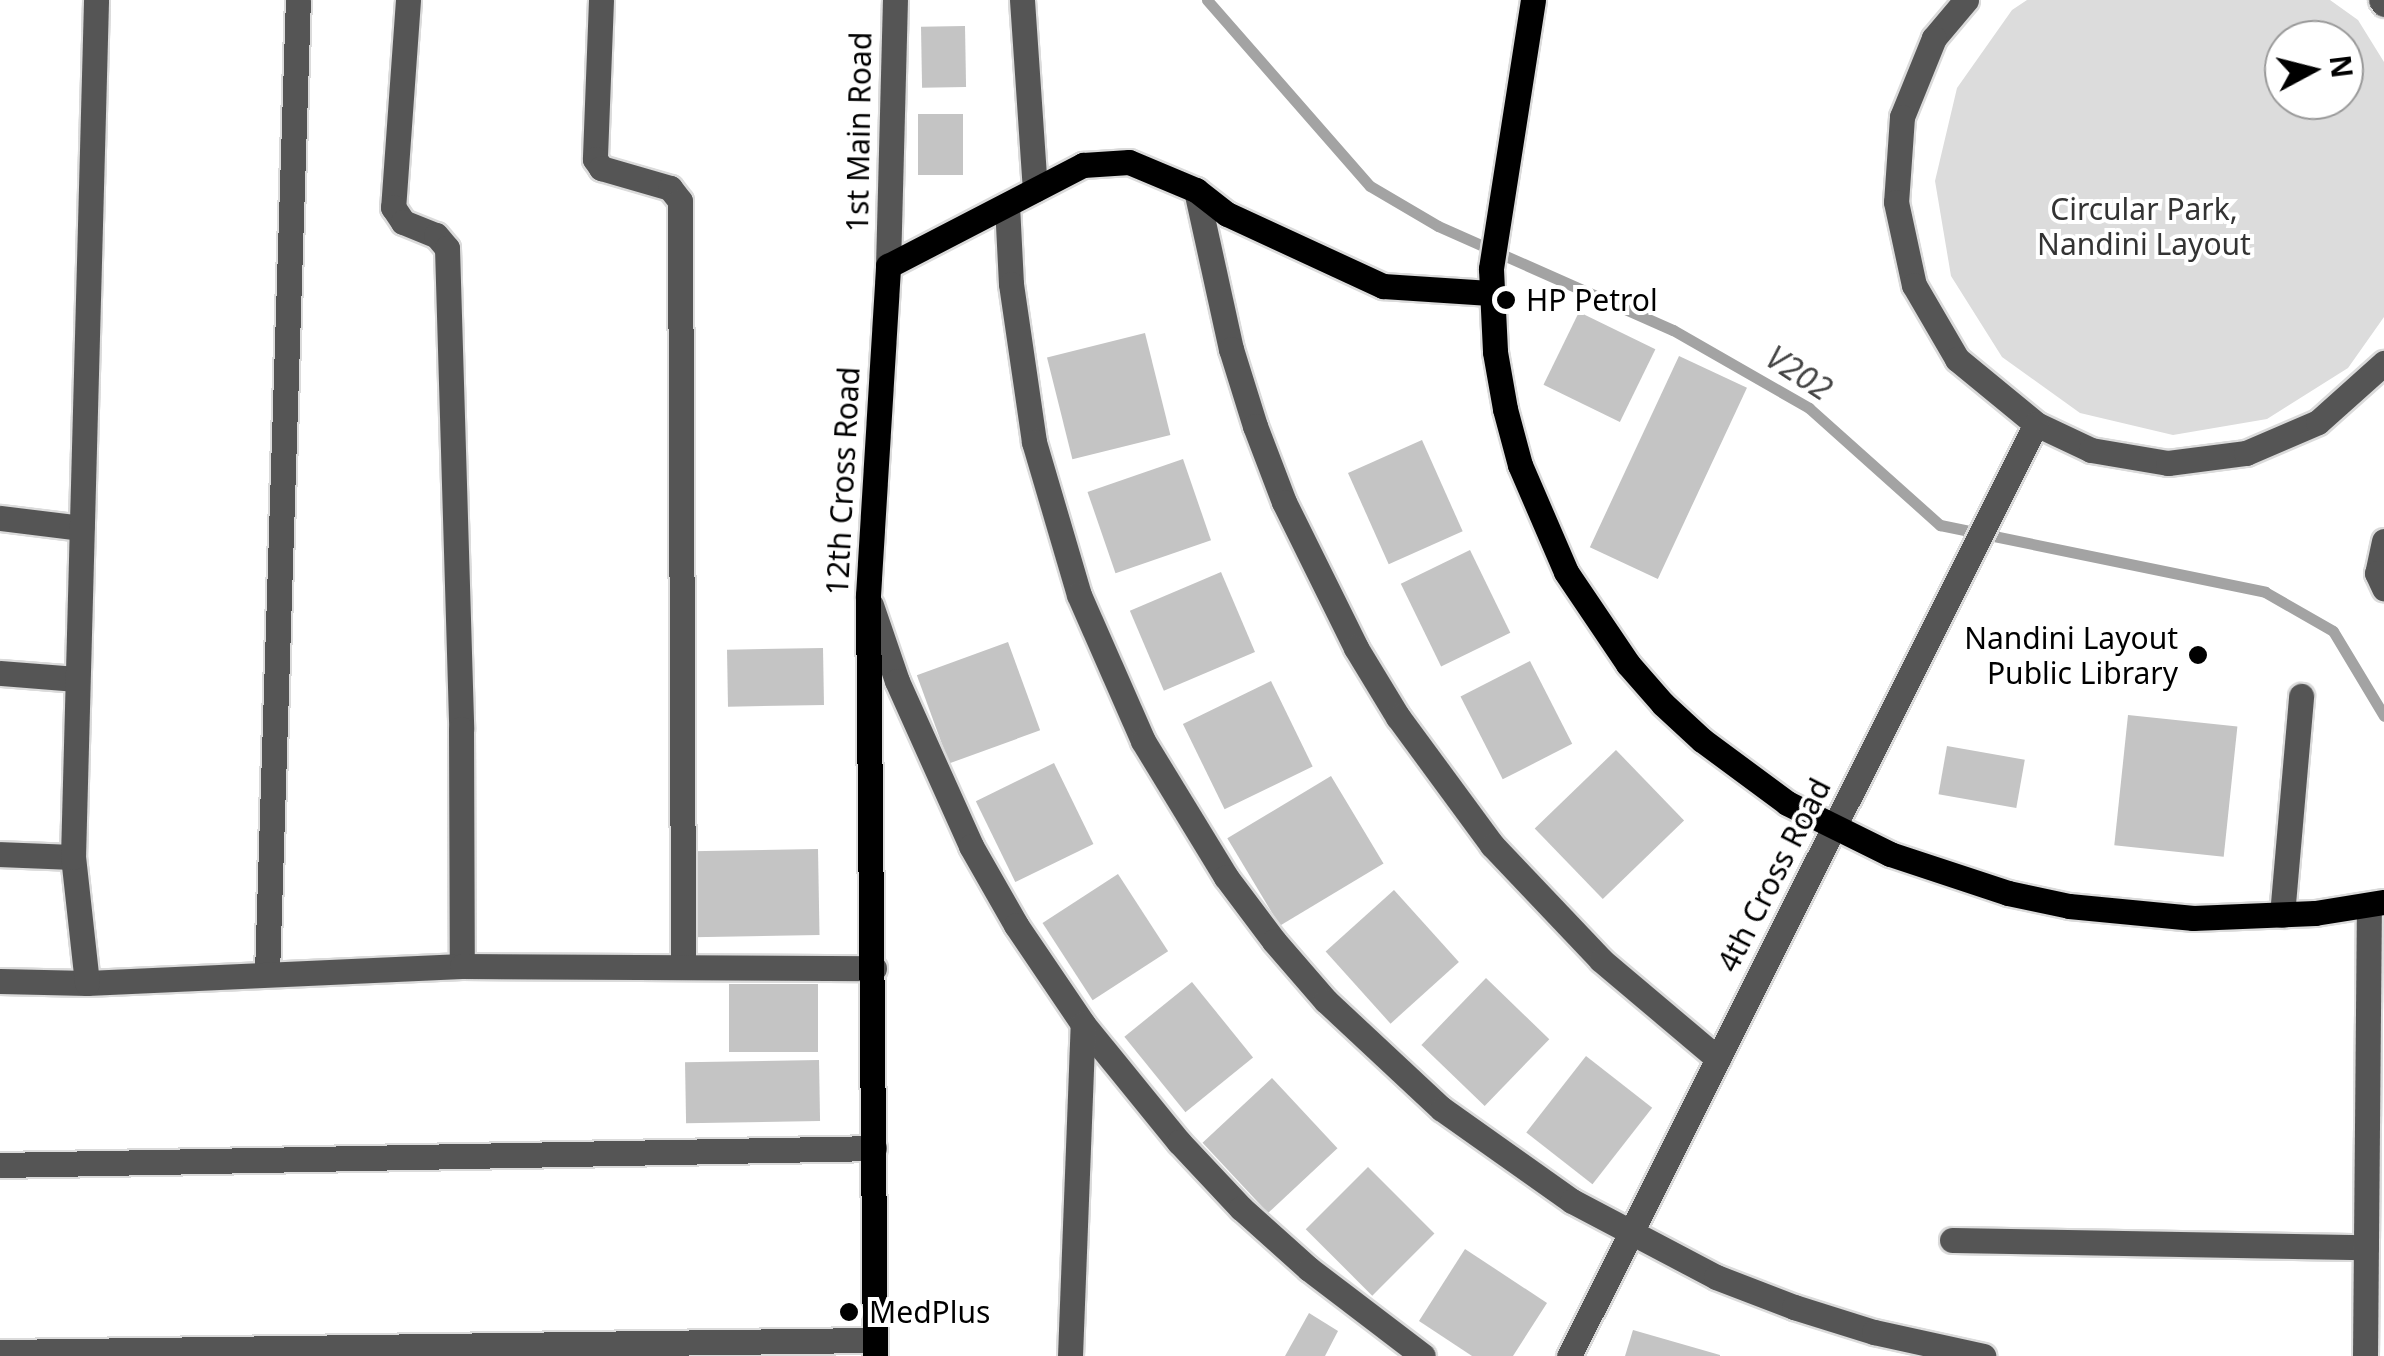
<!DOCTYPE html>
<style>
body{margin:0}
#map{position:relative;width:2384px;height:1356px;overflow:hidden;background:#fff;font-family:"Noto Sans",sans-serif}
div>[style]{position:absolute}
.green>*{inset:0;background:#dcdcdc}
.stream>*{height:11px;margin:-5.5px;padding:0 5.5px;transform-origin:5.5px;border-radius:5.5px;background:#a3a3a3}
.building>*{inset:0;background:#c4c4c4;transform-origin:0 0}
.roads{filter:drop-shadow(2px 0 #dbdbdb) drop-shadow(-2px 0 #dbdbdb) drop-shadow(0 2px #dbdbdb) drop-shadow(0 -2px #dbdbdb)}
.minor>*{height:25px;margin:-12.5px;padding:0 12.5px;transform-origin:12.5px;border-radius:12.5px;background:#555}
.major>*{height:25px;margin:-12.5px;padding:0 12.5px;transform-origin:12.5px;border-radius:12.5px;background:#000}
.dots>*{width:28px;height:28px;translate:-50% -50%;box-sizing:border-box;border:5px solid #fff;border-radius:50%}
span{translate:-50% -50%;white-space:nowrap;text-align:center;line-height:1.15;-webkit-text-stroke:8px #fff;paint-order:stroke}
.street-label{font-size:30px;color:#000}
.park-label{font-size:30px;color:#333}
.poi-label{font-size:30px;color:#000}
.left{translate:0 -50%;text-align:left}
.right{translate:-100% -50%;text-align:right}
.water-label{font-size:32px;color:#444;font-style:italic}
.north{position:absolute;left:2264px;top:20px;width:100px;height:100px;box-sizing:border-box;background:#fff;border:2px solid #999;border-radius:50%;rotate:83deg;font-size:28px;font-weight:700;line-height:40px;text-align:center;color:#000}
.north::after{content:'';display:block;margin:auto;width:35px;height:45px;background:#000;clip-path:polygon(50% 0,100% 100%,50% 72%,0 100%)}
</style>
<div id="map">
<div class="green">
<div style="clip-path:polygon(evenodd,2027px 0,2330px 0,2358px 20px,2384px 62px,2384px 317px,2348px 368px,2267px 419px,2173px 435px,2080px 413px,2002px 357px,1951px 276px,1935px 181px,1957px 88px,2012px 10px,2027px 0,2284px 40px,2344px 40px,2344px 100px,2284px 100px,2284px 40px)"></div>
</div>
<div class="stream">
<div style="left:1207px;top:0;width:247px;rotate:48.8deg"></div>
<div style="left:1370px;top:186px;width:79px;rotate:30.5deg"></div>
<div style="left:1438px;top:226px;width:257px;rotate:23.9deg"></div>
<div style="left:1673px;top:330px;width:157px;rotate:29.8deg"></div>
<div style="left:1809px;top:408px;width:176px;rotate:41.8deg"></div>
<div style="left:1940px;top:525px;width:332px;rotate:11.6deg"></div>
<div style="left:2265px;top:592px;width:78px;rotate:29.8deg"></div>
<div style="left:2333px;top:631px;width:99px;rotate:59deg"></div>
</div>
<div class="building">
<div style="left:965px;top:26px;width:61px;height:44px;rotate:89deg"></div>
<div style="left:963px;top:114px;width:61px;height:45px;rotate:90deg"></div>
<div style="left:1579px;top:312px;width:85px;height:81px;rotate:26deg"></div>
<div style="left:1145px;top:333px;width:105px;height:101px;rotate:76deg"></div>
<div style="left:1679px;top:356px;width:75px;height:211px;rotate:25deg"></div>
<div style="left:1422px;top:440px;width:100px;height:81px;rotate:66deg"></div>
<div style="left:1183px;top:459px;width:86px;height:101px;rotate:71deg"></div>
<div style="left:1470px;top:550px;width:92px;height:77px;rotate:64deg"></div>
<div style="left:1221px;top:572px;width:87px;height:99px;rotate:67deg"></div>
<div style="left:1008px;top:642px;width:94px;height:97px;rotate:70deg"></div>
<div style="left:823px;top:648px;width:57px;height:96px;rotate:89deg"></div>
<div style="left:1530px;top:661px;width:93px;height:78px;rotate:63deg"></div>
<div style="left:1271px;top:681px;width:95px;height:98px;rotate:64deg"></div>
<div style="left:2128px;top:715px;width:110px;height:131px;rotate:6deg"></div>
<div style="left:1947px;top:746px;width:79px;height:49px;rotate:10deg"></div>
<div style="left:1616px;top:750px;width:98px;height:113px;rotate:46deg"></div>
<div style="left:1054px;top:763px;width:90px;height:87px;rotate:64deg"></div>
<div style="left:1331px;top:776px;width:102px;height:121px;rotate:59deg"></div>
<div style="left:818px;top:849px;width:86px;height:127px;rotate:89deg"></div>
<div style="left:1118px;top:874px;width:92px;height:90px;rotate:57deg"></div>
<div style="left:1394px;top:890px;width:97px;height:92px;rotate:48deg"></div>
<div style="left:1486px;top:978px;width:88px;height:93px;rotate:44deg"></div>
<div style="left:1192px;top:982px;width:97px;height:87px;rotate:51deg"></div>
<div style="left:818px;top:984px;width:68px;height:89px;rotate:90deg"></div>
<div style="left:1586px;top:1056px;width:84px;height:97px;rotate:38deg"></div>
<div style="left:819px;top:1060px;width:61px;height:134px;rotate:89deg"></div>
<div style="left:1272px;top:1078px;width:96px;height:95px;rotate:47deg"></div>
<div style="left:1368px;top:1167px;width:94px;height:88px;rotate:45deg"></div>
<div style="clip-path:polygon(1465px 1249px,1547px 1303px,1513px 1356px,1472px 1356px,1419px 1321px)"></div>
<div style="clip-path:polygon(1309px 1313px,1338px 1331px,1325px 1356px,1285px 1356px)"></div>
<div style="clip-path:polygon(1633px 1330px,1720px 1355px,1720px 1356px,1625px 1356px)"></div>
</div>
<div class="roads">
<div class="minor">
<div style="left:408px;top:0;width:208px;rotate:94.1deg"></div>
<div style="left:393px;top:207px;width:18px;rotate:56deg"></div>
<div style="left:403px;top:222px;width:35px;rotate:22deg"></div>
<div style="left:436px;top:235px;width:17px;rotate:50deg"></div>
<div style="left:447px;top:248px;width:481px;rotate:88.3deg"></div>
<div style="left:461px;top:729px;width:237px;rotate:89.8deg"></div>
<div style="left:601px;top:0;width:159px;rotate:92.2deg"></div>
<div style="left:595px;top:159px;width:11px;rotate:56deg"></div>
<div style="left:601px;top:168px;width:72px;rotate:16.2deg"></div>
<div style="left:670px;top:188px;width:16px;rotate:52deg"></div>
<div style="left:680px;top:201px;width:763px;rotate:89.77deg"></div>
<div style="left:1022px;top:0;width:190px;rotate:86.1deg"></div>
<div style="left:1966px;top:0;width:50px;rotate:130.1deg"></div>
<div style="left:1934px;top:38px;width:85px;rotate:112.1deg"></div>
<div style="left:1902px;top:117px;width:85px;rotate:94deg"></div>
<div style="left:1896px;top:202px;width:85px;rotate:77.8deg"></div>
<div style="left:1914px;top:285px;width:86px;rotate:59.8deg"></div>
<div style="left:1957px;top:359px;width:102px;rotate:39.4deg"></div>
<div style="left:2036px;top:424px;width:61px;rotate:25.3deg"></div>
<div style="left:2091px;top:450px;width:78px;rotate:9.6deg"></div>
<div style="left:2168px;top:463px;width:79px;rotate:-7.3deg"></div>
<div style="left:2246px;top:453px;width:78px;rotate:-23.3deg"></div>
<div style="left:2318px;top:422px;width:89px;rotate:-41.8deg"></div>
<div style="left:2381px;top:0;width:5px;rotate:53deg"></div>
<div style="left:1196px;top:190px;width:163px;rotate:77.6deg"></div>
<div style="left:1231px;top:349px;width:81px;rotate:72.7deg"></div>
<div style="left:1255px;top:426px;width:81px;rotate:69.1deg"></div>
<div style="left:1284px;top:502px;width:163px;rotate:63.7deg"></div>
<div style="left:1356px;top:648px;width:81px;rotate:58.7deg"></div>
<div style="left:1398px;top:717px;width:159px;rotate:53.7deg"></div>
<div style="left:1492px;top:845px;width:158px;rotate:46.5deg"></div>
<div style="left:1601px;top:960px;width:153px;rotate:40.2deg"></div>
<div style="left:1007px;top:205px;width:79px;rotate:87.1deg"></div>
<div style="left:1011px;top:284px;width:160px;rotate:81.7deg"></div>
<div style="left:1034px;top:442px;width:159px;rotate:73.6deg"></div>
<div style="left:1079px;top:595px;width:159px;rotate:66.3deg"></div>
<div style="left:1143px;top:741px;width:159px;rotate:58.6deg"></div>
<div style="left:1226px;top:877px;width:80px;rotate:53.1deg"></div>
<div style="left:1274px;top:941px;width:79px;rotate:49.1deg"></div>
<div style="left:1326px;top:1001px;width:158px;rotate:43deg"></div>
<div style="left:1442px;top:1109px;width:159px;rotate:35.3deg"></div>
<div style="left:1572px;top:1201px;width:163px;rotate:27.8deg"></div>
<div style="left:1716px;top:1277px;width:84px;rotate:21deg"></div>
<div style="left:1794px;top:1307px;width:84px;rotate:17.4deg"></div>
<div style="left:1874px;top:1332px;width:112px;rotate:12.4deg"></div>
<div style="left:888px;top:266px;width:266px;rotate:-88.5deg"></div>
<div style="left:0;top:518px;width:82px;rotate:7deg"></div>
<div style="left:2384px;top:541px;width:33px;rotate:102deg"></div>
<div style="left:2377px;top:573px;width:17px;rotate:65deg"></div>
<div style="left:871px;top:605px;width:80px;rotate:71.1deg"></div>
<div style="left:897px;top:681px;width:181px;rotate:65.8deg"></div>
<div style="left:971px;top:846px;width:91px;rotate:60.3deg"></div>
<div style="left:1016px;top:925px;width:120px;rotate:55.9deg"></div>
<div style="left:1083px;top:1024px;width:152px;rotate:50.9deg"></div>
<div style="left:1179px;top:1142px;width:91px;rotate:46.8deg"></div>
<div style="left:1241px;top:1208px;width:91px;rotate:41.9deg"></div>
<div style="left:1309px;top:1269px;width:143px;rotate:37.3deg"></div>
<div style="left:0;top:673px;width:77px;rotate:4.5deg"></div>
<div style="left:0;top:854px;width:73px;rotate:2.4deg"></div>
<div style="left:2282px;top:915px;width:220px;rotate:-85deg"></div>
<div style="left:267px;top:973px;width:973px;rotate:-88.18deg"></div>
<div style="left:0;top:981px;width:87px;rotate:1.3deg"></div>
<div style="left:87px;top:983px;width:375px;rotate:-2.6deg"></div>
<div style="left:462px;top:966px;width:412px;rotate:0.3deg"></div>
<div style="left:87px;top:983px;width:127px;rotate:-96.3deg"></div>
<div style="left:73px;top:857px;width:857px;rotate:-88.46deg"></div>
<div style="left:0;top:1165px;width:874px;rotate:-1.11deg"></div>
<div style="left:1952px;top:1240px;width:414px;rotate:1deg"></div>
<div style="left:0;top:1352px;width:875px;rotate:-0.79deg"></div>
<div style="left:1070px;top:1356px;width:332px;rotate:-87.8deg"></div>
<div style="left:1569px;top:1356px;width:1042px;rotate:-63.39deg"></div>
<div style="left:2365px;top:1356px;width:451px;rotate:-89.5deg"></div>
</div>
<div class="major">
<div style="left:1533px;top:0;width:272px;rotate:98.9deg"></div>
<div style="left:1491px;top:269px;width:83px;rotate:87.2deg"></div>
<div style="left:1495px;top:352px;width:58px;rotate:80deg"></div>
<div style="left:1505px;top:409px;width:58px;rotate:75deg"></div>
<div style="left:1520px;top:465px;width:116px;rotate:66.7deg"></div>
<div style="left:1566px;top:572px;width:111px;rotate:56deg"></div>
<div style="left:1628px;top:664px;width:53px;rotate:48.8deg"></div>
<div style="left:1663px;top:704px;width:53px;rotate:42.7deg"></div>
<div style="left:1702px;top:740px;width:106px;rotate:36.5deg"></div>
<div style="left:1787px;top:803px;width:115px;rotate:26.3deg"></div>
<div style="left:1890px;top:854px;width:124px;rotate:18.3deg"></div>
<div style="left:2008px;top:893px;width:62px;rotate:12deg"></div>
<div style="left:2069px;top:906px;width:125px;rotate:5.5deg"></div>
<div style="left:2193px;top:918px;width:122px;rotate:-2.3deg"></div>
<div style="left:2315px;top:913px;width:70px;rotate:-9.1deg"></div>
<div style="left:875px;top:1356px;width:761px;rotate:-90.53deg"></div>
<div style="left:868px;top:595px;width:330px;rotate:-86.5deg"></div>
<div style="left:888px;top:266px;width:220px;rotate:-27.4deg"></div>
<div style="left:1083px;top:165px;width:46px;rotate:-3.7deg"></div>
<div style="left:1129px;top:162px;width:73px;rotate:22.7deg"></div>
<div style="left:1196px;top:190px;width:39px;rotate:38deg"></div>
<div style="left:1227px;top:214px;width:172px;rotate:24.8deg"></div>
<div style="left:1383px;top:286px;width:107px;rotate:3.7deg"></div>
</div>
</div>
<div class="dots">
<div style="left:1506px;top:300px;background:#000"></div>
<div style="left:2198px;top:655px;background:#000"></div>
<div style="left:849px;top:1312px;background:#000"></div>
</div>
<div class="street-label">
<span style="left:859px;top:132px;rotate:-89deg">1st Main Road</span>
<span style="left:843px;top:481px;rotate:-87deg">12th Cross Road</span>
<span style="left:1774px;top:875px;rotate:-63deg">4th Cross Road</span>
</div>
<div class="park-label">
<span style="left:2144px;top:226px">Circular Park,<br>Nandini Layout</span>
</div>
<div class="poi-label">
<span class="left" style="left:1526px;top:300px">HP Petrol</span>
<span class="right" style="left:2178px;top:655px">Nandini Layout<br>Public Library</span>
<span class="left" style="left:869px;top:1312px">MedPlus</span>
</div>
<div class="water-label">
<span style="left:1799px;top:373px;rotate:33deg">V202</span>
</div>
<div class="north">N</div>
</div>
